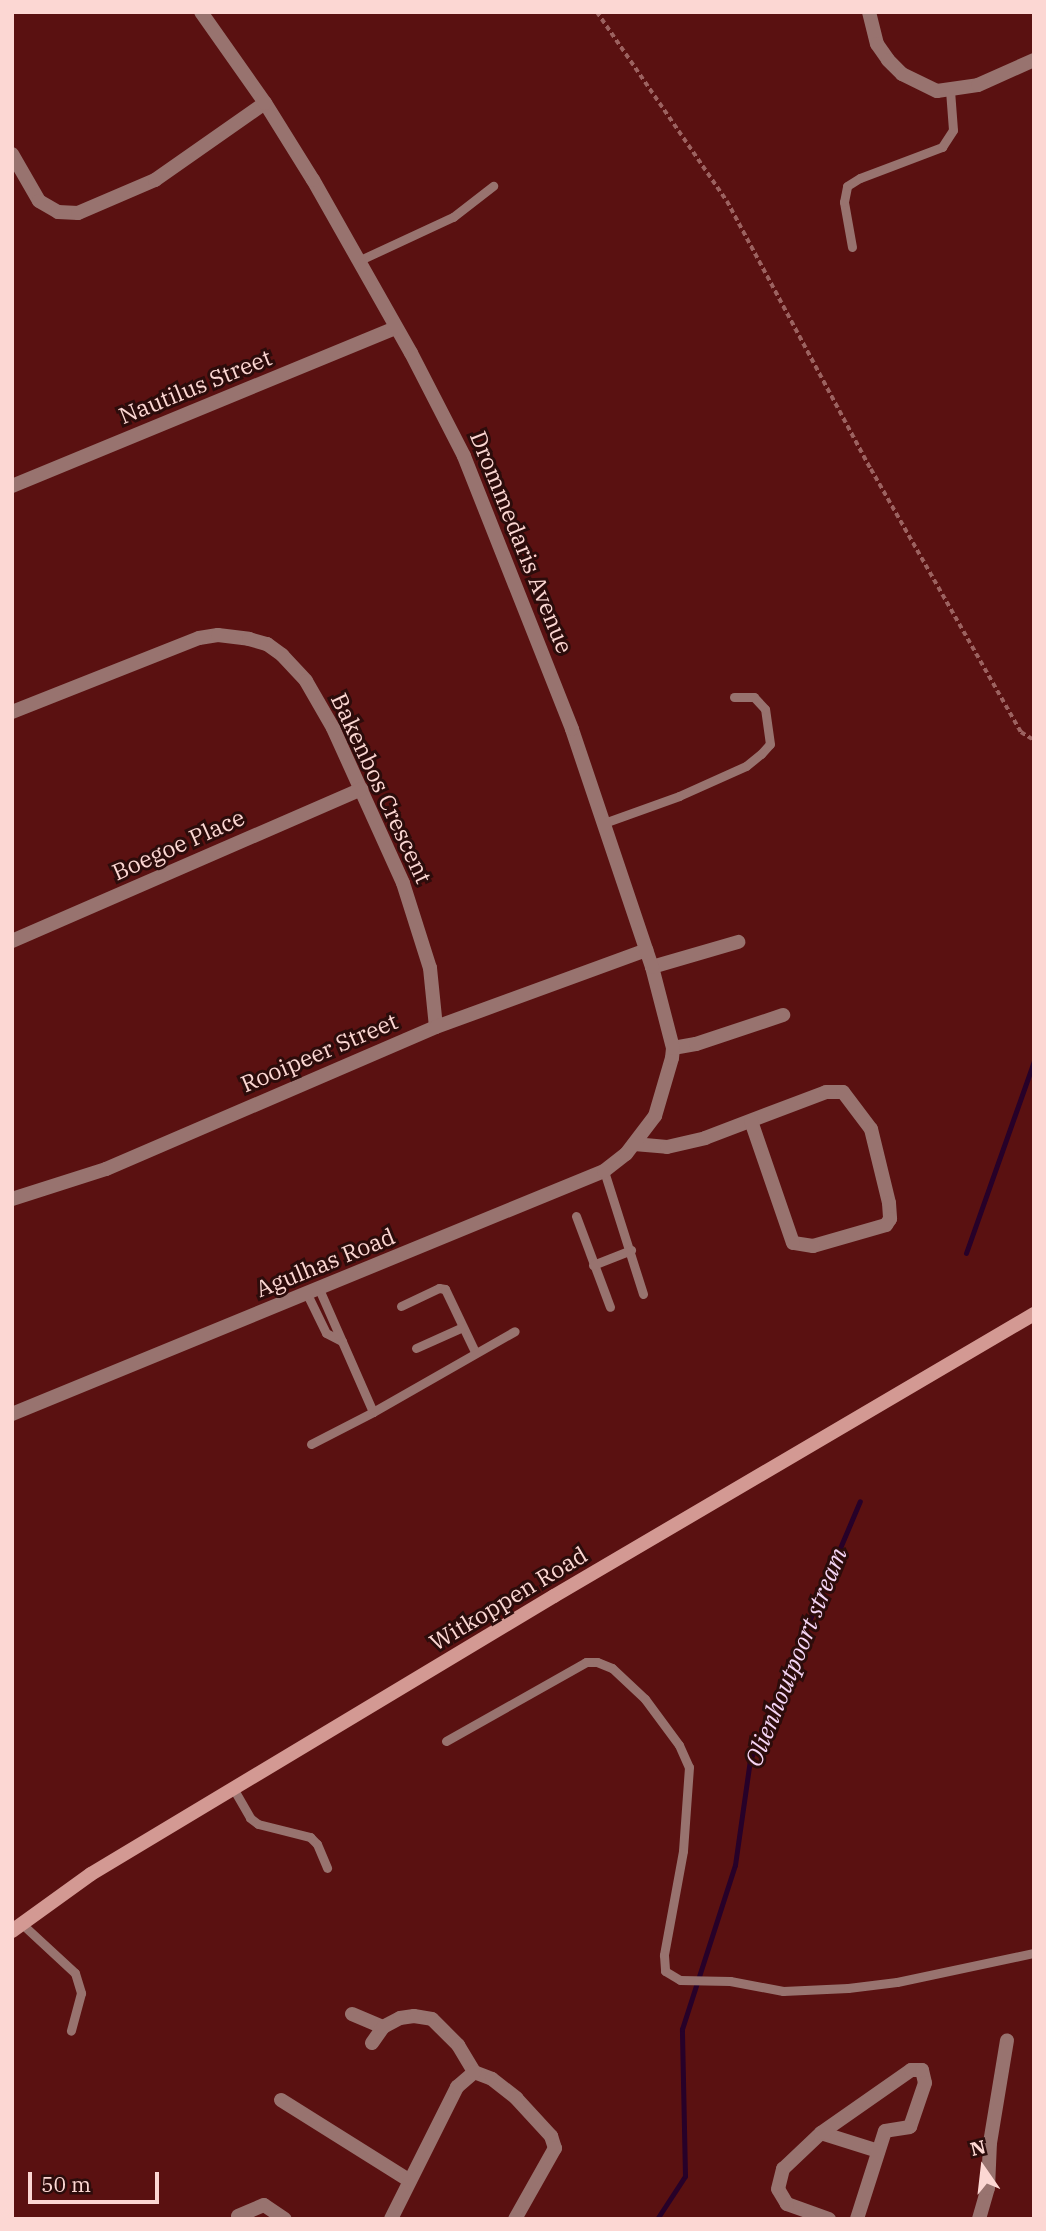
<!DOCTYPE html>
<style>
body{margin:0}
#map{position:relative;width:1046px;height:2231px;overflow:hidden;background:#5a1111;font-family:"IBM Plex Serif",serif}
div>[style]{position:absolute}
.stream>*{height:5px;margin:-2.5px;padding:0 2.5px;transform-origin:2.5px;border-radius:2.5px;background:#270129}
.path>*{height:3.5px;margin-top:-1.75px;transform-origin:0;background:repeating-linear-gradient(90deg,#9c6260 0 5px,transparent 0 8.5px)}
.lane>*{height:9px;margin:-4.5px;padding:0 4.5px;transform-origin:4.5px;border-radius:4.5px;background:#98736f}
.street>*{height:14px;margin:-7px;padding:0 7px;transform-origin:7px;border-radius:7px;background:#98736f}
.secondary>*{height:14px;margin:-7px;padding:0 7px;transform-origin:7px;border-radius:7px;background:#d39993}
span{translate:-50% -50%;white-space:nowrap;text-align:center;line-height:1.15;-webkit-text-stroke:6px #2c0c0b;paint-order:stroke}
.street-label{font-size:23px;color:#fcd7d3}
.water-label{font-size:24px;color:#f5d5f5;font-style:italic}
.frame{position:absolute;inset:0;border:14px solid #fcd7d3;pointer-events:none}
.north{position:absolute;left:948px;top:2133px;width:70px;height:70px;-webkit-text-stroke:5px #2c0c0b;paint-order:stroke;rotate:346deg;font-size:19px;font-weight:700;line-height:28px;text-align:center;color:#fcd7d3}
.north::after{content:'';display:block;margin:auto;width:24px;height:32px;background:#fcd7d3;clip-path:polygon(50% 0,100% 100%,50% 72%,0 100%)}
.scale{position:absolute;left:28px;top:2172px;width:131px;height:32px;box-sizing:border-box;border:4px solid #fcd7d3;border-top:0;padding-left:9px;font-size:21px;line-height:24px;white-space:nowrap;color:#fcd7d3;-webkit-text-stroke:5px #2c0c0b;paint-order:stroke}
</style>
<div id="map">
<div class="stream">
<div style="left:966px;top:1253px;width:204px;rotate:-70.5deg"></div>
<div style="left:657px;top:2219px;width:51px;rotate:-56.9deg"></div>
<div style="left:685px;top:2176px;width:147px;rotate:-91.2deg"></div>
<div style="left:682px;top:2029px;width:172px;rotate:-72.1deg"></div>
<div style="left:735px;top:1865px;width:106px;rotate:-81.9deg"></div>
<div style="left:750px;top:1760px;width:281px;rotate:-67deg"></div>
</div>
<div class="path">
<div style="left:597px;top:12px;width:229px;rotate:55.5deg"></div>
<div style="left:727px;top:201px;width:304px;rotate:61.8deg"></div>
<div style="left:871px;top:469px;width:303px;rotate:60.3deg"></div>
<div style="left:1021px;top:732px;width:15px;rotate:32deg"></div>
</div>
<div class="lane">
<div style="left:852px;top:247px;width:46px;rotate:-100.1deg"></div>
<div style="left:844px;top:202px;width:16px;rotate:-79deg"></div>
<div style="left:847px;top:186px;width:15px;rotate:-32deg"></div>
<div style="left:860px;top:178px;width:88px;rotate:-20.7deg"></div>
<div style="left:942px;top:147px;width:20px;rotate:-57deg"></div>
<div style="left:953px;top:130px;width:40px;rotate:-94.3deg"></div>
<div style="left:358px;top:261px;width:105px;rotate:-24.9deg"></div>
<div style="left:453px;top:217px;width:51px;rotate:-37.8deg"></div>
<div style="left:604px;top:823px;width:80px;rotate:-19.8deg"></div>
<div style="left:679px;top:796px;width:73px;rotate:-24.1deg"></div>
<div style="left:746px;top:766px;width:19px;rotate:-39deg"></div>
<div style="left:761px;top:754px;width:13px;rotate:-48deg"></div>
<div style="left:770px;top:744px;width:35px;rotate:-98deg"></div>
<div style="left:765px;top:709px;width:16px;rotate:-133deg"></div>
<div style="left:754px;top:697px;width:20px;rotate:180deg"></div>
<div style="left:604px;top:1171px;width:129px;rotate:72.4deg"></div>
<div style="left:576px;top:1216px;width:97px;rotate:69.5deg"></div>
<div style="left:593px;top:1265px;width:41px;rotate:-21.5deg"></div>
<div style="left:307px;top:1294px;width:43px;rotate:64deg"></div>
<div style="left:326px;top:1333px;width:18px;rotate:27deg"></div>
<div style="left:401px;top:1306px;width:42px;rotate:-25.3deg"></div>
<div style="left:439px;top:1288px;width:6px;rotate:9deg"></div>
<div style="left:445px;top:1289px;width:70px;rotate:64.5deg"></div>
<div style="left:416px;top:1348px;width:51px;rotate:-24.1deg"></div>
<div style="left:373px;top:1412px;width:163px;rotate:-29.7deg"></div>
<div style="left:311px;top:1444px;width:70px;rotate:-27.3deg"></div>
<div style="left:373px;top:1412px;width:134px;rotate:-113.7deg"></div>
<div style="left:446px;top:1741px;width:161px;rotate:-29.4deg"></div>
<div style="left:586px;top:1662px;width:11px"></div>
<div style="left:597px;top:1662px;width:16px;rotate:22deg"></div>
<div style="left:612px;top:1668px;width:45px;rotate:43.2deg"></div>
<div style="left:645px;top:1699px;width:57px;rotate:53.5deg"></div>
<div style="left:679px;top:1745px;width:24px;rotate:66deg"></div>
<div style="left:689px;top:1767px;width:84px;rotate:94.1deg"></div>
<div style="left:683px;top:1851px;width:106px;rotate:100.4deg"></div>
<div style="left:664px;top:1955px;width:16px;rotate:86deg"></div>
<div style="left:665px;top:1971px;width:17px;rotate:31deg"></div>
<div style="left:680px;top:1980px;width:50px;rotate:1.1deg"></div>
<div style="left:730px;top:1981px;width:54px;rotate:10.7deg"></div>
<div style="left:783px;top:1991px;width:65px;rotate:-2.6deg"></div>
<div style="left:848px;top:1988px;width:49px;rotate:-7deg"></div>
<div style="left:897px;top:1982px;width:140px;rotate:-12deg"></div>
<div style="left:233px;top:1788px;width:34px;rotate:60deg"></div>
<div style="left:250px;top:1818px;width:10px;rotate:37deg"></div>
<div style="left:258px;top:1824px;width:54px;rotate:14deg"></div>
<div style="left:310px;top:1837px;width:10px;rotate:45deg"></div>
<div style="left:317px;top:1844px;width:26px;rotate:67deg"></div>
<div style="left:22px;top:1924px;width:72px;rotate:42.8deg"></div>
<div style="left:75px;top:1973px;width:21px;rotate:73deg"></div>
<div style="left:81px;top:1993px;width:39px;rotate:105deg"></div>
</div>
<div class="street">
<div style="left:869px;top:12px;width:33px;rotate:76deg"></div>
<div style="left:877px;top:44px;width:19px;rotate:55deg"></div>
<div style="left:888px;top:60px;width:20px;rotate:45deg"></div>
<div style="left:902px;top:74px;width:39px;rotate:26deg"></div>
<div style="left:937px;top:91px;width:41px;rotate:-8.3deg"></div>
<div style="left:978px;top:85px;width:61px;rotate:-24.1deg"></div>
<div style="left:12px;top:154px;width:54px;rotate:60.1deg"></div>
<div style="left:39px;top:201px;width:22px;rotate:30deg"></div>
<div style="left:58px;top:212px;width:20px;rotate:3deg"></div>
<div style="left:78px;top:213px;width:84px;rotate:-23.2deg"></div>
<div style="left:155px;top:180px;width:134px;rotate:-35deg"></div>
<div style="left:12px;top:486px;width:414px;rotate:-22.4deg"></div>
<div style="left:12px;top:712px;width:201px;rotate:-21.6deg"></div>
<div style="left:199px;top:638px;width:19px;rotate:-9deg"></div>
<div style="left:218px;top:635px;width:31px;rotate:7deg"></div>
<div style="left:249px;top:639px;width:19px;rotate:16deg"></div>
<div style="left:267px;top:644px;width:19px;rotate:36deg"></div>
<div style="left:282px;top:655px;width:35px;rotate:47deg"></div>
<div style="left:306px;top:681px;width:54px;rotate:60.1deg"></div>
<div style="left:333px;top:728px;width:170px;rotate:65.7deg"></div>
<div style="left:403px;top:883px;width:89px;rotate:72.4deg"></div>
<div style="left:430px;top:968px;width:59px;rotate:84.2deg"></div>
<div style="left:12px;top:941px;width:381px;rotate:-23.5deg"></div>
<div style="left:652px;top:967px;width:90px;rotate:-16.2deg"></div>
<div style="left:673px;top:1048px;width:23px;rotate:-10deg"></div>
<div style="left:696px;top:1044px;width:92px;rotate:-18.4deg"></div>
<div style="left:634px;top:1144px;width:33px;rotate:5deg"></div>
<div style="left:667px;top:1147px;width:39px;rotate:-13deg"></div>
<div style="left:705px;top:1138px;width:129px;rotate:-20.8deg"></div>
<div style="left:826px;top:1092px;width:17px"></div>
<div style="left:843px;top:1092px;width:46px;rotate:52.9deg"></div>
<div style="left:871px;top:1129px;width:76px;rotate:76.3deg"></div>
<div style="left:889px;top:1203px;width:16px;rotate:86deg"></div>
<div style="left:890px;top:1219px;width:7px;rotate:124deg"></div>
<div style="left:886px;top:1225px;width:76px;rotate:164deg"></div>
<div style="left:813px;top:1246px;width:20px;rotate:-171deg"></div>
<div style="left:793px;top:1243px;width:129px;rotate:-109deg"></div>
<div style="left:12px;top:1199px;width:99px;rotate:-17.7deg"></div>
<div style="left:106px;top:1169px;width:359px;rotate:-23.3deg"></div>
<div style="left:436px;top:1027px;width:224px;rotate:-20.1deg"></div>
<div style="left:12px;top:1414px;width:640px;rotate:-22.32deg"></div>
<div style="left:604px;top:1171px;width:28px;rotate:-38deg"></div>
<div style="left:626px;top:1154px;width:48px;rotate:-52.7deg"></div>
<div style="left:655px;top:1116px;width:60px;rotate:-73.7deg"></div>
<div style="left:672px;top:1058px;width:10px;rotate:-84deg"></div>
<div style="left:673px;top:1048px;width:84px;rotate:-104.5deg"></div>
<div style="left:652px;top:967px;width:251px;rotate:-108.6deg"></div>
<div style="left:572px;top:729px;width:294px;rotate:-111.6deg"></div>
<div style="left:464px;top:456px;width:116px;rotate:-117.2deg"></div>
<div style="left:411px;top:353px;width:199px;rotate:-119.5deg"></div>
<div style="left:313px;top:180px;width:91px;rotate:-121.9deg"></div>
<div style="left:265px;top:103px;width:111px;rotate:-125.1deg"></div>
<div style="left:352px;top:2014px;width:34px;rotate:23deg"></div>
<div style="left:372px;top:2043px;width:19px;rotate:-55deg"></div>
<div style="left:383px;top:2027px;width:19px;rotate:-28deg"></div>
<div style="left:400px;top:2018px;width:14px;rotate:-8deg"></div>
<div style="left:414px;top:2016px;width:18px;rotate:9deg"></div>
<div style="left:432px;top:2019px;width:37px;rotate:45deg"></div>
<div style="left:458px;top:2045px;width:31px;rotate:59deg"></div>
<div style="left:474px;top:2072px;width:19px;rotate:21deg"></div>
<div style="left:492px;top:2079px;width:31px;rotate:38deg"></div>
<div style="left:516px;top:2098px;width:52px;rotate:47.4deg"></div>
<div style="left:551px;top:2136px;width:13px;rotate:72deg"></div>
<div style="left:555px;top:2148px;width:81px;rotate:119.4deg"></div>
<div style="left:281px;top:2100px;width:152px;rotate:32.1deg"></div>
<div style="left:821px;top:2133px;width:60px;rotate:17.5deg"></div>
<div style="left:238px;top:2216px;width:28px;rotate:-23deg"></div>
<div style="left:264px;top:2205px;width:25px;rotate:34deg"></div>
<div style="left:391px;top:2219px;width:148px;rotate:-63.4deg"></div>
<div style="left:457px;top:2087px;width:23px;rotate:-41deg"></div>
<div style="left:829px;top:2219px;width:45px;rotate:-160.3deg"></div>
<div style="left:787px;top:2204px;width:17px;rotate:-121deg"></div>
<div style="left:778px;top:2189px;width:21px;rotate:-76deg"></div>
<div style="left:783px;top:2169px;width:52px;rotate:-43.5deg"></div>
<div style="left:821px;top:2133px;width:110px;rotate:-35deg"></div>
<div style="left:911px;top:2070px;width:11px"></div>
<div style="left:922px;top:2070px;width:13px;rotate:77deg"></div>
<div style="left:925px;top:2083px;width:46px;rotate:108.8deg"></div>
<div style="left:910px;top:2127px;width:25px;rotate:171deg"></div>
<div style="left:885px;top:2131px;width:92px;rotate:107.7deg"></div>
<div style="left:979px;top:2219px;width:32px;rotate:-74deg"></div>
<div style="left:988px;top:2188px;width:45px;rotate:-87.5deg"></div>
<div style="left:990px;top:2143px;width:104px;rotate:-80.6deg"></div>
</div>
<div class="secondary">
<div style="left:12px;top:1931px;width:97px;rotate:-35.8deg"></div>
<div style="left:91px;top:1874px;width:540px;rotate:-30.98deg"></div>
<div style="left:554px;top:1596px;width:557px;rotate:-30.43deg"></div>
</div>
<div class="street-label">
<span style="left:195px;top:386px;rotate:-22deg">Nautilus Street</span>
<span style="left:522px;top:542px;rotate:68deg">Drommedaris Avenue</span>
<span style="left:382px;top:788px;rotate:65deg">Bakenbos Crescent</span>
<span style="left:178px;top:844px;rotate:-24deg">Boegoe Place</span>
<span style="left:319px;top:1052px;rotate:-23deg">Rooipeer Street</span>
<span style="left:325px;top:1262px;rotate:-22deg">Agulhas Road</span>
<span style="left:508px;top:1598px;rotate:-31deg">Witkoppen Road</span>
</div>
<div class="water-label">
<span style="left:796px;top:1657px;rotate:-68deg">Olienhoutpoort stream</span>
</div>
<div class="frame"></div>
<div class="north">N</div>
<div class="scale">50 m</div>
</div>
